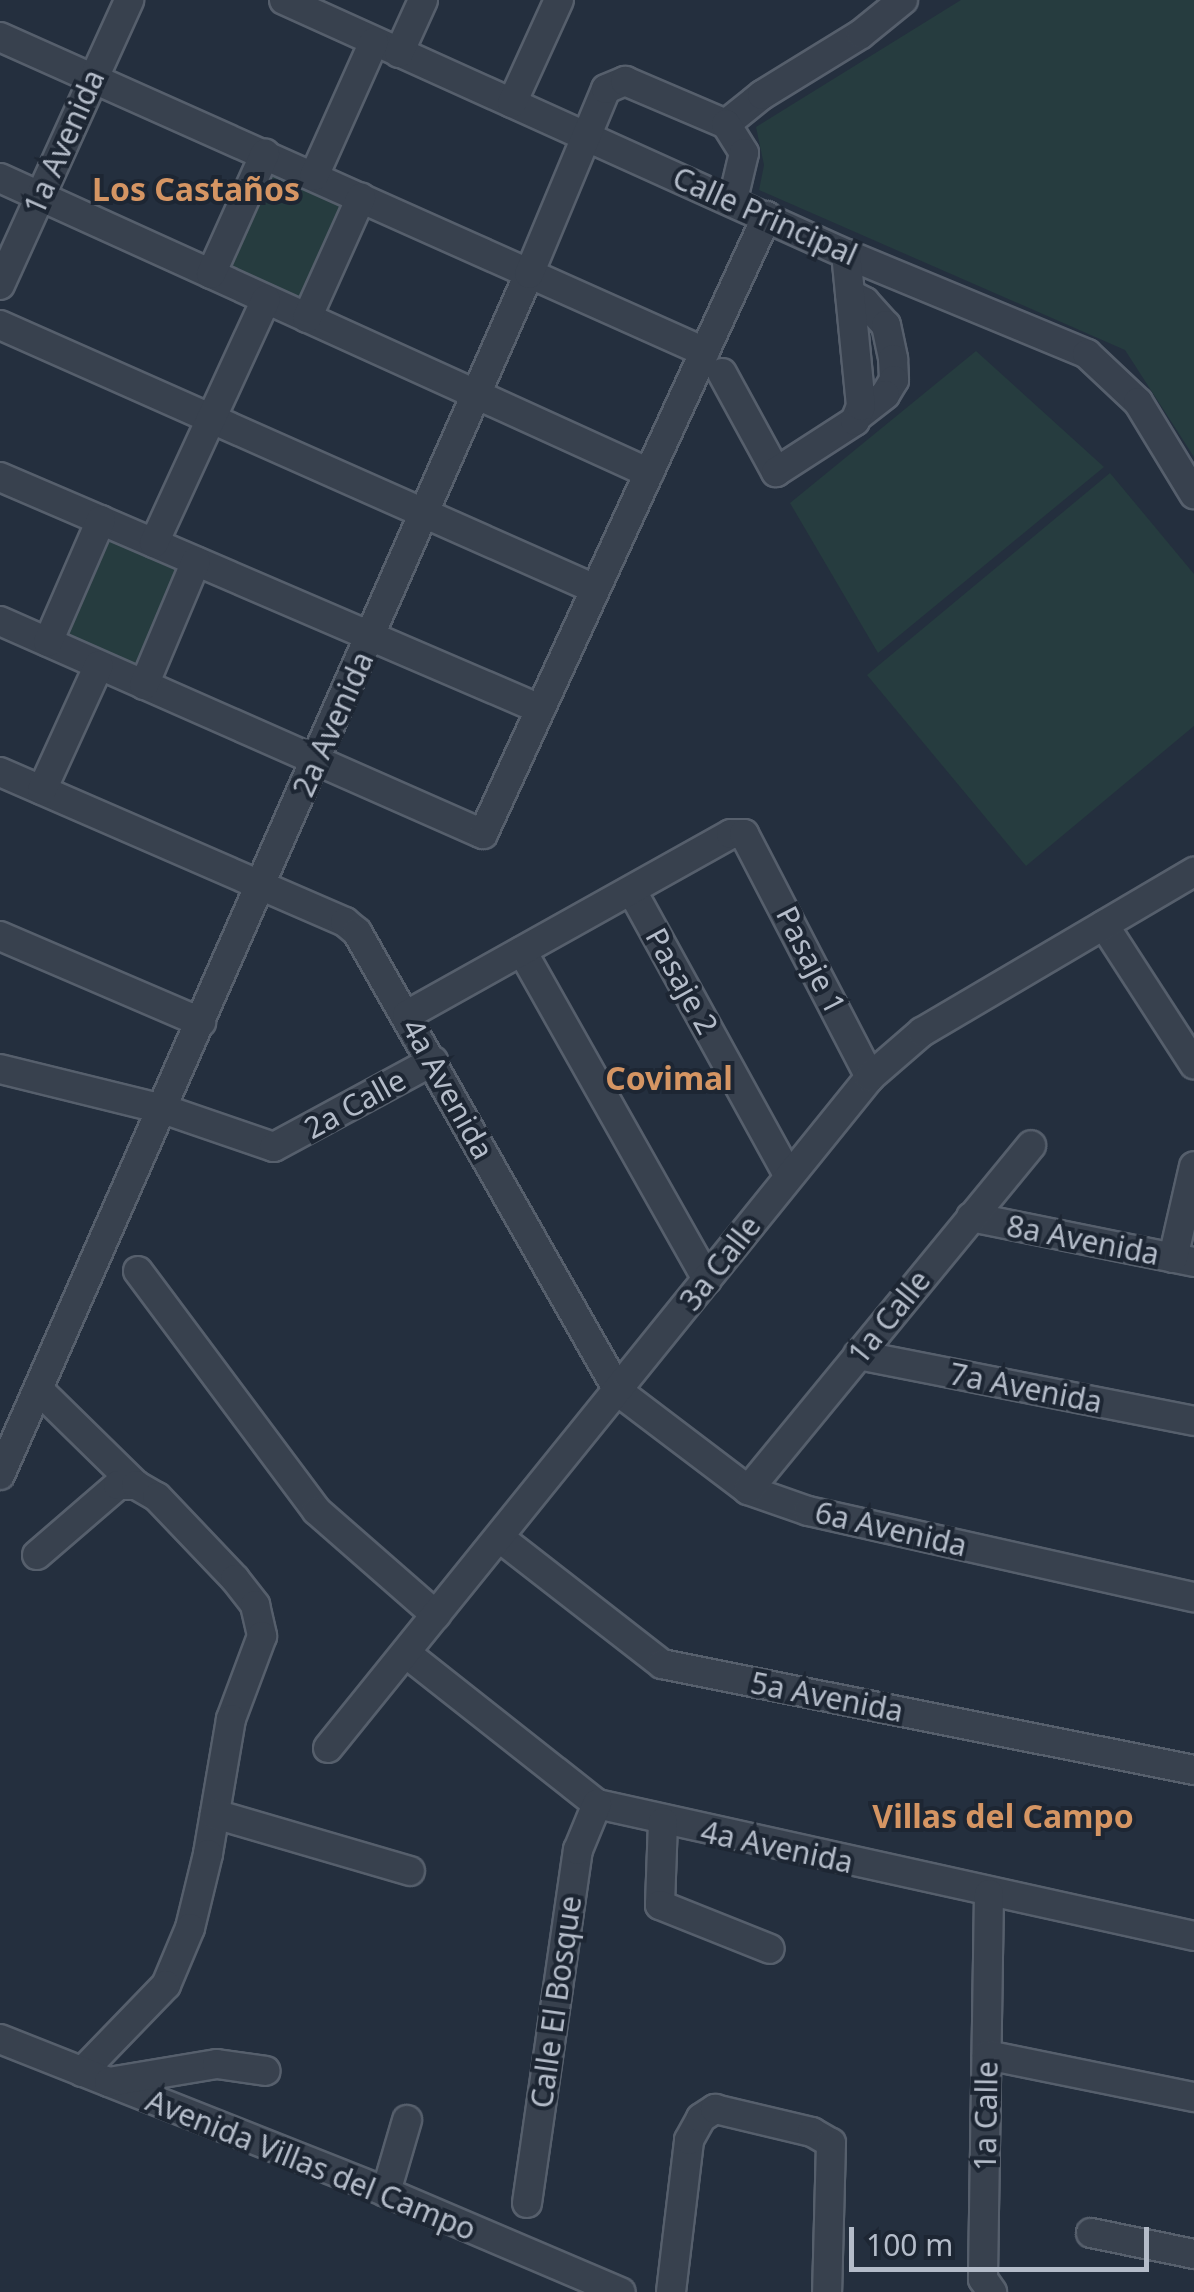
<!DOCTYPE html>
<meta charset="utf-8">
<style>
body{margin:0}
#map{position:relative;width:1194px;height:2292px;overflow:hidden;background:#242f3e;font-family:"Noto Sans",sans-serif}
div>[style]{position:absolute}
.green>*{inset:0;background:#263c3f;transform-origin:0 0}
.roads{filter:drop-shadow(2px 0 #565f6c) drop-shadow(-2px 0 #565f6c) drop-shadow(0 2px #565f6c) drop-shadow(0 -2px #565f6c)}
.minor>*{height:28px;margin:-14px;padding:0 14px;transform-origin:14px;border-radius:14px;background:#38414e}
span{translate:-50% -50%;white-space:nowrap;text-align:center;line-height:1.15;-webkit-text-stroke:8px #1d2633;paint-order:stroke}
.street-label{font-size:30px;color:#b4bcc9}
.neighbourhood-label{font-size:32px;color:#d59563;font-weight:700}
.scale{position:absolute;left:849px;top:2227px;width:300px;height:45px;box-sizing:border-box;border:5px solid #b4bcc9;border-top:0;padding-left:12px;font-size:30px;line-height:35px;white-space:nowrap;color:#b4bcc9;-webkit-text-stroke:8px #1d2633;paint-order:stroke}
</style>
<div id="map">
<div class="green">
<div style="clip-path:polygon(961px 0,1194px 0,1194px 457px,1125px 350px,759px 190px,764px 165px,756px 127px)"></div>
<div style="left:269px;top:162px;width:92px;height:116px;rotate:26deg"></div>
<div style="clip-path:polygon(976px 351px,1104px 467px,878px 653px,790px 503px)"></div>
<div style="clip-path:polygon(1110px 473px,1194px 574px,1194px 726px,1026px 866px,867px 675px)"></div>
<div style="left:106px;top:529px;width:87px;height:119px;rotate:23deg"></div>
</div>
<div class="roads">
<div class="minor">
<div style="left:284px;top:0;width:617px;rotate:24.32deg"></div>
<div style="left:846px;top:254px;width:261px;rotate:22.5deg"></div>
<div style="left:1087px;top:354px;width:70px;rotate:43.3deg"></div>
<div style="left:1138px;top:402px;width:108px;rotate:58.7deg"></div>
<div style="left:0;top:37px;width:772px;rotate:24.08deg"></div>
<div style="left:399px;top:53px;width:58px;rotate:-65.6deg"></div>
<div style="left:512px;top:103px;width:113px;rotate:-65.5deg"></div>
<div style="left:726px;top:124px;width:46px;rotate:-38.9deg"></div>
<div style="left:762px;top:95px;width:116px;rotate:-31.6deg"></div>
<div style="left:861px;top:34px;width:54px;rotate:-39deg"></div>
<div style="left:314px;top:176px;width:147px;rotate:-65.9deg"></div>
<div style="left:0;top:178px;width:713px;rotate:24.44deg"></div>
<div style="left:211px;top:274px;width:132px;rotate:-65.8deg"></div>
<div style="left:0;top:285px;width:313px;rotate:-65.6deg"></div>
<div style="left:850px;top:294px;width:17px;rotate:28deg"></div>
<div style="left:865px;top:302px;width:31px;rotate:48deg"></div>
<div style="left:886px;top:325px;width:35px;rotate:78deg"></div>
<div style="left:893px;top:359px;width:21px;rotate:87deg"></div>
<div style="left:894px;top:380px;width:17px;rotate:121deg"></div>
<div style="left:885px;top:395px;width:31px;rotate:142deg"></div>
<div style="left:307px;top:318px;width:132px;rotate:-65.8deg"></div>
<div style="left:0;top:325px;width:651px;rotate:23.93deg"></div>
<div style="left:722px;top:373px;width:113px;rotate:61.4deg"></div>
<div style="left:776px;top:472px;width:94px;rotate:-32.8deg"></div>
<div style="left:855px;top:421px;width:16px;rotate:-68deg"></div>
<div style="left:861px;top:406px;width:153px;rotate:-95.6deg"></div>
<div style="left:0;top:477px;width:588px;rotate:23.25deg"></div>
<div style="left:154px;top:543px;width:268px;rotate:-65.3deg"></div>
<div style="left:0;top:621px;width:528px;rotate:23.8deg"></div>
<div style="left:483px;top:834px;width:680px;rotate:-65.32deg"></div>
<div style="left:48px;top:642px;width:133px;rotate:-66.5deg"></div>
<div style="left:144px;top:685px;width:134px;rotate:-67.2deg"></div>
<div style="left:0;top:772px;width:376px;rotate:23.5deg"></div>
<div style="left:345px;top:922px;width:16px;rotate:40deg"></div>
<div style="left:357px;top:932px;width:529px;rotate:60.34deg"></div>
<div style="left:619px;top:1392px;width:162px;rotate:37.2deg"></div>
<div style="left:748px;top:1490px;width:64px;rotate:19.3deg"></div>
<div style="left:808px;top:1511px;width:395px;rotate:12.6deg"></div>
<div style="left:42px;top:790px;width:137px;rotate:-65.5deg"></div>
<div style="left:632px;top:891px;width:325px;rotate:61.2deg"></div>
<div style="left:1104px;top:925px;width:166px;rotate:57.1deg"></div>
<div style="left:0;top:936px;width:219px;rotate:23.2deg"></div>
<div style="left:522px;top:951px;width:377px;rotate:60.6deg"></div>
<div style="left:407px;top:1015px;width:371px;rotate:-29.2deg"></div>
<div style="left:731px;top:834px;width:13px"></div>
<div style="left:744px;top:834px;width:274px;rotate:62.6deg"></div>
<div style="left:0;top:1069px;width:168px;rotate:13.8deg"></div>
<div style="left:163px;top:1109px;width:117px;rotate:18.9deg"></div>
<div style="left:274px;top:1147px;width:181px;rotate:-28.4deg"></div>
<div style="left:971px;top:1217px;width:227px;rotate:11.4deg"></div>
<div style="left:1173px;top:1258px;width:94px;rotate:-77.1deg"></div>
<div style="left:138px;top:1271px;width:299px;rotate:53.3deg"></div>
<div style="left:317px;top:1511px;width:158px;rotate:41.2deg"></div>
<div style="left:858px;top:1355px;width:342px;rotate:11.1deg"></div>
<div style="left:39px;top:1390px;width:136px;rotate:44.4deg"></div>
<div style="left:0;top:1475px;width:1312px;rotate:-66.23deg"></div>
<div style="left:529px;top:274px;width:200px;rotate:-67.4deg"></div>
<div style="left:606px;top:89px;width:21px;rotate:-23deg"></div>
<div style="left:625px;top:81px;width:110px;rotate:23.1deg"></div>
<div style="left:726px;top:124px;width:34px;rotate:58deg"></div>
<div style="left:744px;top:153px;width:47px;rotate:103.4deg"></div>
<div style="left:748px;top:1490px;width:446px;rotate:-50.6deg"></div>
<div style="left:500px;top:1538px;width:205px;rotate:37.9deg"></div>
<div style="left:662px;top:1664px;width:542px;rotate:11.27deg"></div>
<div style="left:37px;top:1555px;width:107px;rotate:-40.8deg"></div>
<div style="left:118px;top:1485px;width:18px"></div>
<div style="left:136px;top:1485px;width:24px;rotate:30deg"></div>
<div style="left:157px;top:1497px;width:113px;rotate:46.4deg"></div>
<div style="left:235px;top:1579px;width:33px;rotate:52deg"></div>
<div style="left:255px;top:1605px;width:32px;rotate:77deg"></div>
<div style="left:262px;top:1636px;width:89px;rotate:110.5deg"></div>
<div style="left:231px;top:1719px;width:137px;rotate:99.7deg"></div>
<div style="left:208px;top:1854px;width:76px;rotate:103.7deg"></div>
<div style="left:190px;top:1928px;width:62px;rotate:112.8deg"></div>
<div style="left:166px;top:1985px;width:121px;rotate:134deg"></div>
<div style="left:407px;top:1654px;width:242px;rotate:38.3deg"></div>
<div style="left:597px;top:1804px;width:611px;rotate:12.47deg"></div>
<div style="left:328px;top:1748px;width:863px;rotate:-51.07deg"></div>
<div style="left:870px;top:1077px;width:69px;rotate:-40.9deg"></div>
<div style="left:922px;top:1032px;width:316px;rotate:-30.5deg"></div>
<div style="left:215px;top:1814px;width:203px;rotate:16.3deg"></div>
<div style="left:663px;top:1822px;width:83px;rotate:92.1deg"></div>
<div style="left:660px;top:1905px;width:118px;rotate:21.8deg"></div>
<div style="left:989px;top:1894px;width:385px;rotate:90.9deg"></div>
<div style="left:983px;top:2279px;width:16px;rotate:55deg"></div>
<div style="left:0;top:2039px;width:415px;rotate:21.6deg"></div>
<div style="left:386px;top:2192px;width:255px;rotate:23.1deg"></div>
<div style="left:987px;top:2055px;width:211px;rotate:11.5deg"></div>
<div style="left:109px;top:2082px;width:109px;rotate:-9.5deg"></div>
<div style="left:217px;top:2064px;width:49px;rotate:8.1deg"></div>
<div style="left:386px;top:2192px;width:75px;rotate:-73.7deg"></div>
<div style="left:527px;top:2203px;width:357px;rotate:-81.8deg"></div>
<div style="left:578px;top:1850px;width:50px;rotate:-67.6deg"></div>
<div style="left:1091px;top:2233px;width:105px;rotate:11.5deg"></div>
<div style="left:671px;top:2292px;width:153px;rotate:-83.2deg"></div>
<div style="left:689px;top:2140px;width:25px;rotate:-61deg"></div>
<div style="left:701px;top:2118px;width:17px;rotate:-33deg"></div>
<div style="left:715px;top:2109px;width:100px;rotate:13.3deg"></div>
<div style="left:812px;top:2132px;width:22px;rotate:30deg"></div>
<div style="left:831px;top:2143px;width:149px;rotate:91.5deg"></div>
</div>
</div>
<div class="street-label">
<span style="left:64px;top:142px;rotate:-66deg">1a Avenida</span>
<span style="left:765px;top:216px;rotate:24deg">Calle Principal</span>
<span style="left:333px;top:724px;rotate:-66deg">2a Avenida</span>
<span style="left:811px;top:960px;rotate:63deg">Pasaje 1</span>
<span style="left:682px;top:981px;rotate:61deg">Pasaje 2</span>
<span style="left:448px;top:1089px;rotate:61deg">4a Avenida</span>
<span style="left:355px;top:1104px;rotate:-29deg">2a Calle</span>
<span style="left:1083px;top:1240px;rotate:11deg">8a Avenida</span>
<span style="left:720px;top:1263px;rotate:-52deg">3a Calle</span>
<span style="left:889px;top:1317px;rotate:-51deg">1a Calle</span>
<span style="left:1026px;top:1388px;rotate:11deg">7a Avenida</span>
<span style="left:891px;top:1529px;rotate:13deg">6a Avenida</span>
<span style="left:827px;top:1697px;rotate:11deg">5a Avenida</span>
<span style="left:777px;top:1847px;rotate:12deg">4a Avenida</span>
<span style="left:556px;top:2002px;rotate:-82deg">Calle El Bosque</span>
<span style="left:986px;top:2116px;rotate:-89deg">1a Calle</span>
<span style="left:311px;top:2165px;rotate:22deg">Avenida Villas del Campo</span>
</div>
<div class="neighbourhood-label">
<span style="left:196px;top:189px">Los Castaños</span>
<span style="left:669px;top:1078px">Covimal</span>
<span style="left:1003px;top:1816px">Villas del Campo</span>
</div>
<div class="scale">100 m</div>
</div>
